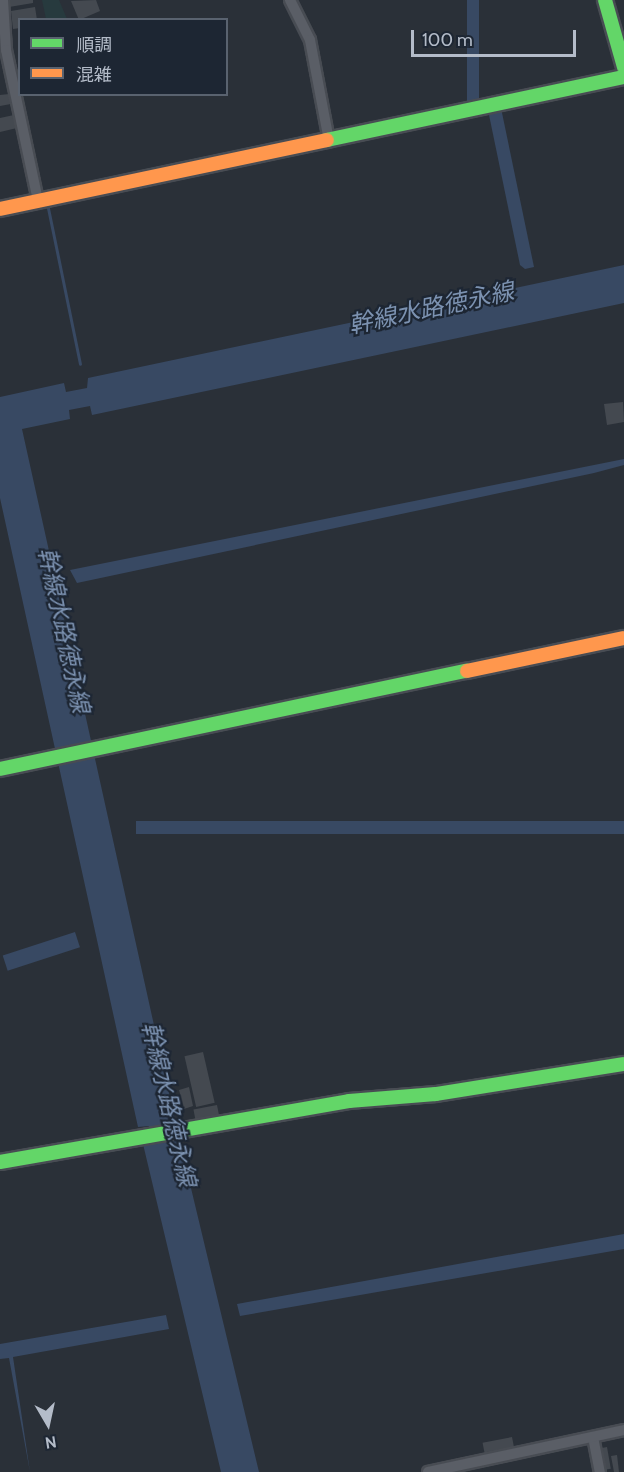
<!DOCTYPE html>
<meta charset="utf-8">
<style>
body{margin:0}
#map{position:relative;width:624px;height:1472px;overflow:hidden;background:#2a3038;font-family:Cabin,"Noto Sans JP",sans-serif}
div>[style]{position:absolute}
.green>*{inset:0;background:#273a3e}
.water>*{inset:0;background:#384963;transform-origin:0 0}
.stream>*{height:3px;margin:-1.5px;padding:0 1.5px;transform-origin:1.5px;border-radius:1.5px;background:#384963}
.building>*{inset:0;background:#444950;transform-origin:0 0}
.roads{filter:drop-shadow(2px 0 #484c53) drop-shadow(-2px 0 #484c53) drop-shadow(0 2px #484c53) drop-shadow(0 -2px #484c53)}
.street>*{height:10px;margin:-5px;padding:0 5px;transform-origin:5px;border-radius:5px;background:#5a5e66}
.fast>*{height:14px;margin:-7px;padding:0 7px;transform-origin:7px;border-radius:7px;background:#63d668}
.slow>*{height:14px;margin:-7px;padding:0 7px;transform-origin:7px;border-radius:7px;background:#ff974d}
span{translate:-50% -50%;white-space:nowrap;text-align:center;line-height:1.15;-webkit-text-stroke:4.5px #1d2633;paint-order:stroke}
.water-label{font-size:24px;color:#7c92b1;font-style:italic}
.legend{position:absolute;left:18px;top:18px;width:210px;height:78px;box-sizing:border-box;background:#1d2633;border:2px solid #59626f;margin:0;padding:8px 10px;list-style:none;font-size:18px;color:#b4bcc9}
.legend li{display:flex;align-items:center;gap:12px;height:30px}
.legend b{width:30px;border:2px solid #59626f}
.north{position:absolute;left:18px;top:1394px;width:60px;height:60px;-webkit-text-stroke:4px #1d2633;paint-order:stroke;rotate:171deg;font-size:16px;font-weight:700;line-height:24px;text-align:center;color:#b4bcc9}
.north::after{content:'';display:block;margin:auto;width:21px;height:27px;background:#b4bcc9;clip-path:polygon(50% 0,100% 100%,50% 72%,0 100%)}
.scale{position:absolute;left:411px;top:30px;width:165px;height:27px;box-sizing:border-box;border:3px solid #b4bcc9;border-top:0;padding-left:8px;font-size:18px;line-height:21px;white-space:nowrap;color:#b4bcc9;-webkit-text-stroke:4px #1d2633;paint-order:stroke}
</style>
<div id="map">
<div class="green">
<div style="clip-path:polygon(42px 0,59px 0,67px 19px,46px 19px)"></div>
</div>
<div class="water">
<div style="left:467px;top:0;width:12px;height:104px"></div>
<div style="clip-path:polygon(501px 108px,534px 267px,525px 269px,520px 265px,488px 110px)"></div>
<div style="clip-path:polygon(624px 265px,624px 303px,92px 415px,90px 406px,69px 410px,70px 419px,22px 429px,175px 1120px,165px 1122px,168px 1140px,179px 1138px,259px 1472px,221px 1472px,143px 1144px,152px 1142px,149px 1126px,138px 1127px,0 498px,0 397px,64px 383px,66px 392px,87px 388px,88px 378px)"></div>
<div style="clip-path:polygon(624px 459px,624px 465px,594px 473px,77px 583px,70px 570px)"></div>
<div style="left:624px;top:821px;width:13px;height:488px;rotate:90deg"></div>
<div style="left:75px;top:932px;width:16px;height:76px;rotate:72deg"></div>
<div style="clip-path:polygon(624px 1234px,624px 1249px,240px 1316px,237px 1304px)"></div>
<div style="clip-path:polygon(166px 1315px,169px 1329px,13px 1357px,30px 1472px,9px 1358px,0 1359px,0 1344px)"></div>
</div>
<div class="stream">
<div style="left:48px;top:208px;width:159px;rotate:78.4deg"></div>
</div>
<div class="building">
<div style="clip-path:polygon(8px 0,33px 0,33px 3px,9px 7px)"></div>
<div style="clip-path:polygon(96px 0,100px 11px,79px 20px,71px 1px)"></div>
<div style="clip-path:polygon(35px 7px,37px 20px,20px 20px,20px 28px,13px 29px,11px 11px)"></div>
<div style="clip-path:polygon(9px 94px,11px 104px,0 106px,0 95px)"></div>
<div style="clip-path:polygon(14px 115px,17px 128px,0 132px,0 118px)"></div>
<div style="clip-path:polygon(623px 402px,624px 422px,607px 425px,604px 404px)"></div>
<div style="left:203px;top:1052px;width:52px;height:19px;rotate:77deg"></div>
<div style="clip-path:polygon(189px 1087px,193px 1106px,184px 1109px,179px 1090px)"></div>
<div style="left:217px;top:1105px;width:10px;height:24px;rotate:79deg"></div>
<div style="left:512px;top:1437px;width:10px;height:30px;rotate:79deg"></div>
<div style="left:607px;top:1447px;width:22px;height:8px;rotate:80deg"></div>
<div style="clip-path:polygon(617px 1455px,619px 1472px,614px 1472px,611px 1456px)"></div>
</div>
<div class="roads">
<div class="street">
<div style="left:3px;top:0;width:50px;rotate:86.6deg"></div>
<div style="left:6px;top:50px;width:154px;rotate:78deg"></div>
<div style="left:290px;top:0;width:45px;rotate:63.4deg"></div>
<div style="left:310px;top:40px;width:103px;rotate:79.3deg"></div>
<div style="left:593px;top:1437px;width:36px;rotate:79deg"></div>
<div style="left:428px;top:1472px;width:200px;rotate:-12.1deg"></div>
</div>
<div class="fast">
<div style="left:605px;top:0;width:70px;rotate:74.2deg"></div>
<div style="left:327px;top:140px;width:304px;rotate:-12deg"></div>
<div style="left:0;top:769px;width:477px;rotate:-11.9deg"></div>
<div style="left:0;top:1162px;width:354px;rotate:-9.9deg"></div>
<div style="left:349px;top:1101px;width:87px;rotate:-4.6deg"></div>
<div style="left:436px;top:1094px;width:190px;rotate:-9.1deg"></div>
</div>
<div class="slow">
<div style="left:0;top:209px;width:334px;rotate:-11.9deg"></div>
<div style="left:467px;top:671px;width:160px;rotate:-11.9deg"></div>
</div>
</div>
<div class="water-label">
<span style="left:431px;top:308px;rotate:-12deg">幹線水路徳永線</span>
<span style="left:64px;top:630px;rotate:78deg">幹線水路徳永線</span>
<span style="left:169px;top:1104px;rotate:77deg">幹線水路徳永線</span>
</div>
<ul class="legend">
<li><b style="height:8px;background:#63d668"></b>順調</li>
<li><b style="height:8px;background:#ff974d"></b>混雑</li>
</ul>
<div class="north">N</div>
<div class="scale">100 m</div>
</div>
